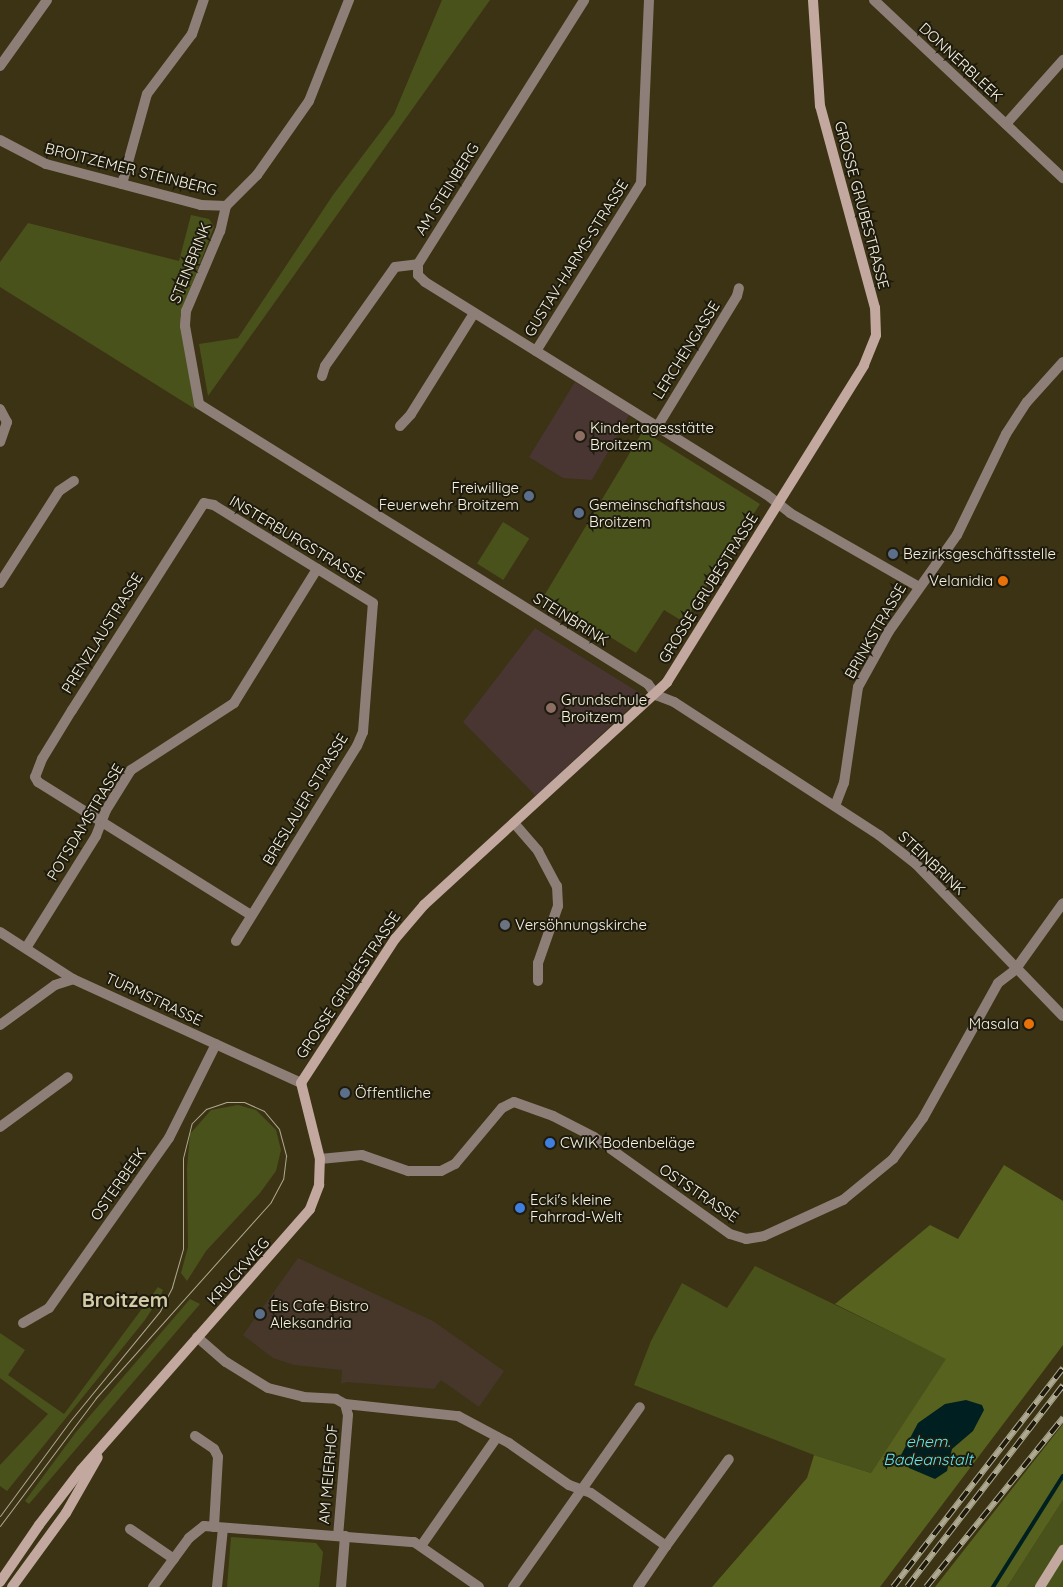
<!DOCTYPE html>
<meta charset="utf-8">
<style>
body{margin:0}
#map{position:relative;width:1063px;height:1587px;overflow:hidden;background:#3b3313;font-family:Quicksand,sans-serif}
div>[style]{position:absolute}
.commercial>*{inset:0;background:#47372b}
.education>*{inset:0;background:#493532}
.green>*{inset:0;background:#4a521c;transform-origin:0 0}
.forest>*{inset:0;background:#58621f}
.water>*{inset:0;background:#001f20}
.stream>*{height:4px;margin:-2px;padding:0 2px;transform-origin:2px;border-radius:2px;background:#001f20}
.street>*{height:10px;margin:-5px;padding:0 5px;transform-origin:5px;border-radius:5px;background:#8e7e78}
.secondary>*{height:10px;margin:-5px;padding:0 5px;transform-origin:5px;border-radius:5px;background:#c2a89f}
.tram>*{height:1px;margin:-0.5px;padding:0 0.5px;transform-origin:0.5px;border-radius:0.5px;background:#aea991}
.rail>*{height:5.5px;margin-top:-2.75px;transform-origin:0;background:repeating-linear-gradient(90deg,#1e1b0e 0 11px,#aea991 0 22px);box-sizing:border-box;border-block:1px solid #aea991}
.dots>*{width:14px;height:14px;translate:-50% -50%;box-sizing:border-box;border:2px solid #1e1b0e;border-radius:50%}
span{translate:-50% -50%;white-space:nowrap;text-align:center;line-height:1.15;-webkit-text-stroke:4px #1e1b0e;paint-order:stroke}
.street-label{font-size:15px;color:#f8f4e1}
.poi-label{font-size:15px;color:#f8f4e1}
.left{translate:0 -50%;text-align:left}
.right{translate:-100% -50%;text-align:right}
.water-label{font-size:16px;color:#5be9ed;font-style:italic}
.district-label{font-size:20px;color:#d3caa6;font-weight:700}
</style>
<div id="map">
<div class="commercial">
<div style="clip-path:polygon(298px 1258px,433px 1321px,504px 1371px,479px 1407px,441px 1380px,434px 1389px,347px 1382px,341px 1384px,342px 1370px,294px 1365px,273px 1358px,243px 1335px)"></div>
</div>
<div class="education">
<div style="clip-path:polygon(575px 382px,629px 415px,592px 480px,563px 478px,529px 457px)"></div>
<div style="clip-path:polygon(535px 628px,643px 695px,536px 796px,463px 722px)"></div>
</div>
<div class="green">
<div style="clip-path:polygon(442px 0,490px 0,208px 396px,199px 344px,238px 338px,333px 195px,394px 114px)"></div>
<div style="clip-path:polygon(191px 215px,209px 219px,214px 227px,180px 315px,195px 409px,0 287px,0 262px,28px 223px,179px 261px)"></div>
<div style="clip-path:polygon(643px 431px,760px 504px,684px 622px,664px 610px,636px 653px,544px 596px)"></div>
<div style="left:503px;top:522px;width:31px;height:49px;rotate:32deg"></div>
<div style="clip-path:polygon(238px 1105px,256px 1110px,276px 1130px,281px 1150px,276px 1171px,260px 1193px,206px 1251px,187px 1281px,181px 1273px,188px 1247px,187px 1168px,190px 1134px,211px 1110px)"></div>
<div style="clip-path:polygon(755px 1266px,947px 1359px,871px 1473px,814px 1455px,634px 1385px,651px 1341px,682px 1283px,727px 1308px)"></div>
<div style="clip-path:polygon(158px 1287px,163px 1290px,160px 1297px,145px 1320px,7px 1491px,0 1486px,0 1465px,48px 1414px,0 1378px,0 1333px,25px 1350px,8px 1375px,64px 1414px)"></div>
<div style="clip-path:polygon(190px 1299px,200px 1304px,29px 1504px,25px 1501px,76px 1432px)"></div>
<div style="clip-path:polygon(1063px 1500px,1063px 1587px,1007px 1587px)"></div>
<div style="clip-path:polygon(231px 1537px,316px 1543px,323px 1552px,319px 1587px,227px 1587px)"></div>
</div>
<div class="forest">
<div style="clip-path:polygon(1004px 1165px,1063px 1201px,1063px 1345px,880px 1587px,712px 1587px,807px 1478px,814px 1455px,871px 1473px,946px 1359px,835px 1304px,930px 1225px,958px 1239px)"></div>
<div style="clip-path:polygon(1063px 1424px,1063px 1500px,1007px 1587px,935px 1587px)"></div>
</div>
<div class="water">
<div style="clip-path:polygon(966px 1400px,982px 1405px,984px 1410px,973px 1431px,952px 1449px,947px 1471px,935px 1479px,909px 1468px,901px 1455px,918px 1423px,945px 1404px)"></div>
</div>
<div class="stream">
<div style="left:993px;top:1587px;width:131px;rotate:-57.8deg"></div>
</div>
<div class="street">
<div style="left:874px;top:0;width:260px;rotate:43.3deg"></div>
<div style="left:0;top:66px;width:81px;rotate:-54.5deg"></div>
<div style="left:1006px;top:124px;width:86px;rotate:-48.3deg"></div>
<div style="left:0;top:140px;width:52px;rotate:27.6deg"></div>
<div style="left:46px;top:164px;width:160px;rotate:14.8deg"></div>
<div style="left:201px;top:205px;width:25px;rotate:2deg"></div>
<div style="left:226px;top:206px;width:44px;rotate:-45deg"></div>
<div style="left:257px;top:175px;width:90px;rotate:-54.9deg"></div>
<div style="left:309px;top:101px;width:109px;rotate:-68.4deg"></div>
<div style="left:122px;top:184px;width:93px;rotate:-74.5deg"></div>
<div style="left:147px;top:94px;width:75px;rotate:-53.1deg"></div>
<div style="left:192px;top:34px;width:36px;rotate:-71deg"></div>
<div style="left:226px;top:206px;width:26px;rotate:103deg"></div>
<div style="left:220px;top:231px;width:87px;rotate:113deg"></div>
<div style="left:186px;top:311px;width:15px;rotate:94deg"></div>
<div style="left:185px;top:326px;width:79px;rotate:79.8deg"></div>
<div style="left:199px;top:404px;width:529px;rotate:31.95deg"></div>
<div style="left:648px;top:684px;width:14px;rotate:54deg"></div>
<div style="left:656px;top:695px;width:19px;rotate:21deg"></div>
<div style="left:674px;top:702px;width:244px;rotate:33deg"></div>
<div style="left:879px;top:835px;width:47px;rotate:38.1deg"></div>
<div style="left:916px;top:864px;width:211px;rotate:46deg"></div>
<div style="left:418px;top:264px;width:11px;rotate:90deg"></div>
<div style="left:418px;top:275px;width:10px;rotate:45deg"></div>
<div style="left:425px;top:282px;width:402px;rotate:31.9deg"></div>
<div style="left:766px;top:494px;width:31px;rotate:38deg"></div>
<div style="left:790px;top:513px;width:149px;rotate:29.8deg"></div>
<div style="left:418px;top:264px;width:312px;rotate:-57.8deg"></div>
<div style="left:536px;top:351px;width:198px;rotate:-58deg"></div>
<div style="left:641px;top:183px;width:183px;rotate:-87.5deg"></div>
<div style="left:322px;top:376px;width:10px;rotate:-73deg"></div>
<div style="left:325px;top:366px;width:121px;rotate:-54.7deg"></div>
<div style="left:395px;top:267px;width:23px;rotate:-7deg"></div>
<div style="left:0;top:409px;width:15px;rotate:62deg"></div>
<div style="left:7px;top:422px;width:21px;rotate:109deg"></div>
<div style="left:400px;top:426px;width:16px;rotate:-47deg"></div>
<div style="left:411px;top:414px;width:119px;rotate:-58deg"></div>
<div style="left:657px;top:427px;width:153px;rotate:-58.6deg"></div>
<div style="left:737px;top:296px;width:8px;rotate:-76deg"></div>
<div style="left:0;top:583px;width:109px;rotate:-57.3deg"></div>
<div style="left:59px;top:491px;width:18px;rotate:-34deg"></div>
<div style="left:835px;top:806px;width:25px;rotate:-69deg"></div>
<div style="left:844px;top:783px;width:97px;rotate:-81.7deg"></div>
<div style="left:858px;top:687px;width:64px;rotate:-61deg"></div>
<div style="left:889px;top:631px;width:118px;rotate:-54.7deg"></div>
<div style="left:957px;top:535px;width:112px;rotate:-64.1deg"></div>
<div style="left:1006px;top:434px;width:38px;rotate:-57deg"></div>
<div style="left:1027px;top:402px;width:54px;rotate:-48deg"></div>
<div style="left:514px;top:823px;width:37px;rotate:49deg"></div>
<div style="left:538px;top:851px;width:40px;rotate:62deg"></div>
<div style="left:557px;top:886px;width:20px;rotate:87deg"></div>
<div style="left:558px;top:906px;width:60px;rotate:109.3deg"></div>
<div style="left:538px;top:963px;width:18px;rotate:90deg"></div>
<div style="left:0;top:932px;width:87px;rotate:32.8deg"></div>
<div style="left:73px;top:979px;width:251px;rotate:24.5deg"></div>
<div style="left:236px;top:941px;width:229px;rotate:-58.2deg"></div>
<div style="left:357px;top:746px;width:15px;rotate:-67deg"></div>
<div style="left:363px;top:732px;width:129px;rotate:-85.6deg"></div>
<div style="left:373px;top:603px;width:187px;rotate:-148.4deg"></div>
<div style="left:214px;top:505px;width:10px;rotate:-169deg"></div>
<div style="left:204px;top:503px;width:246px;rotate:122.5deg"></div>
<div style="left:72px;top:710px;width:57px;rotate:121.5deg"></div>
<div style="left:42px;top:759px;width:19px;rotate:111deg"></div>
<div style="left:35px;top:777px;width:6px;rotate:59deg"></div>
<div style="left:38px;top:782px;width:251px;rotate:32deg"></div>
<div style="left:26px;top:948px;width:132px;rotate:-58deg"></div>
<div style="left:96px;top:836px;width:28px;rotate:-69deg"></div>
<div style="left:106px;top:810px;width:47px;rotate:-58deg"></div>
<div style="left:131px;top:770px;width:123px;rotate:-33deg"></div>
<div style="left:234px;top:703px;width:158px;rotate:-58.2deg"></div>
<div style="left:0;top:1025px;width:68px;rotate:-36deg"></div>
<div style="left:55px;top:985px;width:19px;rotate:-18deg"></div>
<div style="left:0;top:1127px;width:84px;rotate:-36.3deg"></div>
<div style="left:320px;top:1159px;width:42px;rotate:-5.4deg"></div>
<div style="left:362px;top:1155px;width:49px;rotate:19.2deg"></div>
<div style="left:408px;top:1171px;width:33px"></div>
<div style="left:441px;top:1171px;width:16px;rotate:-27deg"></div>
<div style="left:455px;top:1164px;width:73px;rotate:-50deg"></div>
<div style="left:502px;top:1108px;width:13px;rotate:-27deg"></div>
<div style="left:514px;top:1102px;width:41px;rotate:19.7deg"></div>
<div style="left:553px;top:1116px;width:46px;rotate:27.1deg"></div>
<div style="left:594px;top:1137px;width:167px;rotate:35.5deg"></div>
<div style="left:730px;top:1234px;width:17px;rotate:17deg"></div>
<div style="left:746px;top:1239px;width:18px;rotate:-9deg"></div>
<div style="left:764px;top:1236px;width:87px;rotate:-24.5deg"></div>
<div style="left:843px;top:1200px;width:65px;rotate:-39.4deg"></div>
<div style="left:893px;top:1159px;width:51px;rotate:-53.8deg"></div>
<div style="left:923px;top:1118px;width:154px;rotate:-60.9deg"></div>
<div style="left:998px;top:983px;width:21px;rotate:-37deg"></div>
<div style="left:1015px;top:970px;width:82px;rotate:-54.4deg"></div>
<div style="left:23px;top:1323px;width:30px;rotate:-30deg"></div>
<div style="left:49px;top:1308px;width:208px;rotate:-54.8deg"></div>
<div style="left:169px;top:1138px;width:105px;rotate:-63.4deg"></div>
<div style="left:197px;top:1337px;width:38px;rotate:41deg"></div>
<div style="left:226px;top:1362px;width:49px;rotate:31.8deg"></div>
<div style="left:268px;top:1388px;width:36px;rotate:14deg"></div>
<div style="left:303px;top:1397px;width:33px;rotate:3deg"></div>
<div style="left:336px;top:1399px;width:10px;rotate:29deg"></div>
<div style="left:345px;top:1404px;width:11px;rotate:75deg"></div>
<div style="left:348px;top:1415px;width:121px;rotate:94.7deg"></div>
<div style="left:338px;top:1536px;width:7px"></div>
<div style="left:345px;top:1536px;width:51px;rotate:94.5deg"></div>
<div style="left:345px;top:1404px;width:114px;rotate:6.1deg"></div>
<div style="left:458px;top:1416px;width:58px;rotate:27.9deg"></div>
<div style="left:509px;top:1443px;width:73px;rotate:35deg"></div>
<div style="left:569px;top:1485px;width:23px;rotate:20deg"></div>
<div style="left:591px;top:1493px;width:92px;rotate:35.2deg"></div>
<div style="left:666px;top:1546px;width:50px;rotate:124.3deg"></div>
<div style="left:195px;top:1436px;width:23px;rotate:34deg"></div>
<div style="left:214px;top:1449px;width:9px;rotate:63deg"></div>
<div style="left:218px;top:1457px;width:70px;rotate:93.3deg"></div>
<div style="left:130px;top:1529px;width:53px;rotate:34.3deg"></div>
<div style="left:421px;top:1546px;width:133px;rotate:-55.1deg"></div>
<div style="left:666px;top:1546px;width:107px;rotate:-54.1deg"></div>
<div style="left:153px;top:1587px;width:61px;rotate:-53.7deg"></div>
<div style="left:189px;top:1538px;width:19px;rotate:-39deg"></div>
<div style="left:204px;top:1526px;width:211px;rotate:4.4deg"></div>
<div style="left:414px;top:1542px;width:79px;rotate:34.7deg"></div>
<div style="left:217px;top:1587px;width:59px;rotate:-84.2deg"></div>
<div style="left:513px;top:1587px;width:220px;rotate:-54.8deg"></div>
</div>
<div class="secondary">
<div style="left:0;top:1582px;width:69px;rotate:-55.6deg"></div>
<div style="left:39px;top:1525px;width:69px;rotate:-52.6deg"></div>
<div style="left:81px;top:1470px;width:347px;rotate:-48.7deg"></div>
<div style="left:310px;top:1209px;width:26px;rotate:-69deg"></div>
<div style="left:319px;top:1185px;width:26px;rotate:-88deg"></div>
<div style="left:320px;top:1159px;width:78px;rotate:-104deg"></div>
<div style="left:301px;top:1083px;width:172px;rotate:-56.9deg"></div>
<div style="left:395px;top:939px;width:45px;rotate:-49.5deg"></div>
<div style="left:424px;top:905px;width:330px;rotate:-42.5deg"></div>
<div style="left:667px;top:682px;width:373px;rotate:-58.1deg"></div>
<div style="left:864px;top:365px;width:32px;rotate:-68deg"></div>
<div style="left:876px;top:335px;width:27px;rotate:-92deg"></div>
<div style="left:875px;top:308px;width:209px;rotate:-105.2deg"></div>
<div style="left:820px;top:106px;width:106px;rotate:-93.8deg"></div>
<div style="left:12px;top:1587px;width:92px;rotate:-53.9deg"></div>
<div style="left:66px;top:1513px;width:64px;rotate:-60.3deg"></div>
<div style="left:1040px;top:1587px;width:44px;rotate:-58.1deg"></div>
</div>
<div class="tram">
<div style="left:0;top:1516px;width:118px;rotate:-53.6deg"></div>
<div style="left:70px;top:1421px;width:142px;rotate:-50.7deg"></div>
<div style="left:160px;top:1311px;width:27px;rotate:-63deg"></div>
<div style="left:172px;top:1287px;width:40px;rotate:-74deg"></div>
<div style="left:183px;top:1249px;width:91px;rotate:-90deg"></div>
<div style="left:183px;top:1158px;width:36px;rotate:-76deg"></div>
<div style="left:192px;top:1123px;width:20px;rotate:-45deg"></div>
<div style="left:206px;top:1109px;width:21px;rotate:-19deg"></div>
<div style="left:226px;top:1102px;width:18px"></div>
<div style="left:244px;top:1102px;width:22px;rotate:24deg"></div>
<div style="left:264px;top:1111px;width:23px;rotate:50deg"></div>
<div style="left:279px;top:1129px;width:28px;rotate:75deg"></div>
<div style="left:286px;top:1156px;width:23px;rotate:97deg"></div>
<div style="left:283px;top:1179px;width:26px;rotate:118deg"></div>
<div style="left:271px;top:1202px;width:263px;rotate:131.8deg"></div>
<div style="left:96px;top:1398px;width:160px;rotate:126.9deg"></div>
</div>
<div class="rail">
<div style="left:893px;top:1587px;width:277px;rotate:-52.2deg"></div>
<div style="left:907px;top:1587px;width:255px;rotate:-52.3deg"></div>
<div style="left:926px;top:1587px;width:218px;rotate:-51deg"></div>
</div>
<div class="dots">
<div style="left:580px;top:436px;background:#8d6e63"></div>
<div style="left:529px;top:496px;background:#5c6f8a"></div>
<div style="left:579px;top:513px;background:#5c6f8a"></div>
<div style="left:893px;top:554px;background:#5c6f8a"></div>
<div style="left:1003px;top:581px;background:#e8710a"></div>
<div style="left:551px;top:708px;background:#8d6e63"></div>
<div style="left:505px;top:925px;background:#6b7280"></div>
<div style="left:1029px;top:1024px;background:#e8710a"></div>
<div style="left:345px;top:1093px;background:#5c6f8a"></div>
<div style="left:550px;top:1143px;background:#3f7fe0"></div>
<div style="left:520px;top:1208px;background:#3f7fe0"></div>
<div style="left:260px;top:1314px;background:#5c6f8a"></div>
</div>
<div class="street-label">
<span style="left:961px;top:62px;rotate:43deg">DONNERBLEEK</span>
<span style="left:131px;top:169px;rotate:14deg">BROITZEMER STEINBERG</span>
<span style="left:447px;top:189px;rotate:-58deg">AM STEINBERG</span>
<span style="left:862px;top:205px;rotate:75deg">GROSSE GRUBESTRASSE</span>
<span style="left:576px;top:258px;rotate:-58deg">GUSTAV-HARMS-STRASSE</span>
<span style="left:190px;top:263px;rotate:-68deg">STEINBRINK</span>
<span style="left:686px;top:350px;rotate:-58deg">LERCHENGASSE</span>
<span style="left:297px;top:539px;rotate:31deg">INSTERBURGSTRASSE</span>
<span style="left:708px;top:588px;rotate:-58deg">GROSSE GRUBESTRASSE</span>
<span style="left:571px;top:619px;rotate:32deg">STEINBRINK</span>
<span style="left:875px;top:631px;rotate:-60deg">BRINKSTRASSE</span>
<span style="left:102px;top:633px;rotate:-58deg">PRENZLAUSTRASSE</span>
<span style="left:305px;top:799px;rotate:-59deg">BRESLAUER STRASSE</span>
<span style="left:85px;top:822px;rotate:-59deg">POTSDAMSTRASSE</span>
<span style="left:932px;top:863px;rotate:43deg">STEINBRINK</span>
<span style="left:348px;top:985px;rotate:-56deg">GROSSE GRUBESTRASSE</span>
<span style="left:154px;top:999px;rotate:25deg">TURMSTRASSE</span>
<span style="left:118px;top:1184px;rotate:-55deg">OSTERBEEK</span>
<span style="left:699px;top:1193px;rotate:34deg">OSTSTRASSE</span>
<span style="left:238px;top:1271px;rotate:-48deg">KRUCKWEG</span>
<span style="left:328px;top:1474px;rotate:-85deg">AM MEIERHOF</span>
</div>
<div class="poi-label">
<span class="left" style="left:590px;top:436px">Kindertagesstätte<br>Broitzem</span>
<span class="right" style="left:519px;top:496px">Freiwillige<br>Feuerwehr Broitzem</span>
<span class="left" style="left:589px;top:513px">Gemeinschaftshaus<br>Broitzem</span>
<span class="left" style="left:903px;top:554px">Bezirksgeschäftsstelle</span>
<span class="right" style="left:993px;top:581px">Velanidia</span>
<span class="left" style="left:561px;top:708px">Grundschule<br>Broitzem</span>
<span class="left" style="left:515px;top:925px">Versöhnungskirche</span>
<span class="right" style="left:1019px;top:1024px">Masala</span>
<span class="left" style="left:355px;top:1093px">Öffentliche</span>
<span class="left" style="left:560px;top:1143px">CWIK Bodenbeläge</span>
<span class="left" style="left:530px;top:1208px">Ecki's kleine<br>Fahrrad-Welt</span>
<span class="left" style="left:270px;top:1314px">Eis Cafe Bistro<br>Aleksandria</span>
</div>
<div class="water-label">
<span style="left:928px;top:1450px">ehem.<br>Badeanstalt</span>
</div>
<div class="district-label">
<span style="left:125px;top:1299px">Broitzem</span>
</div>
</div>
